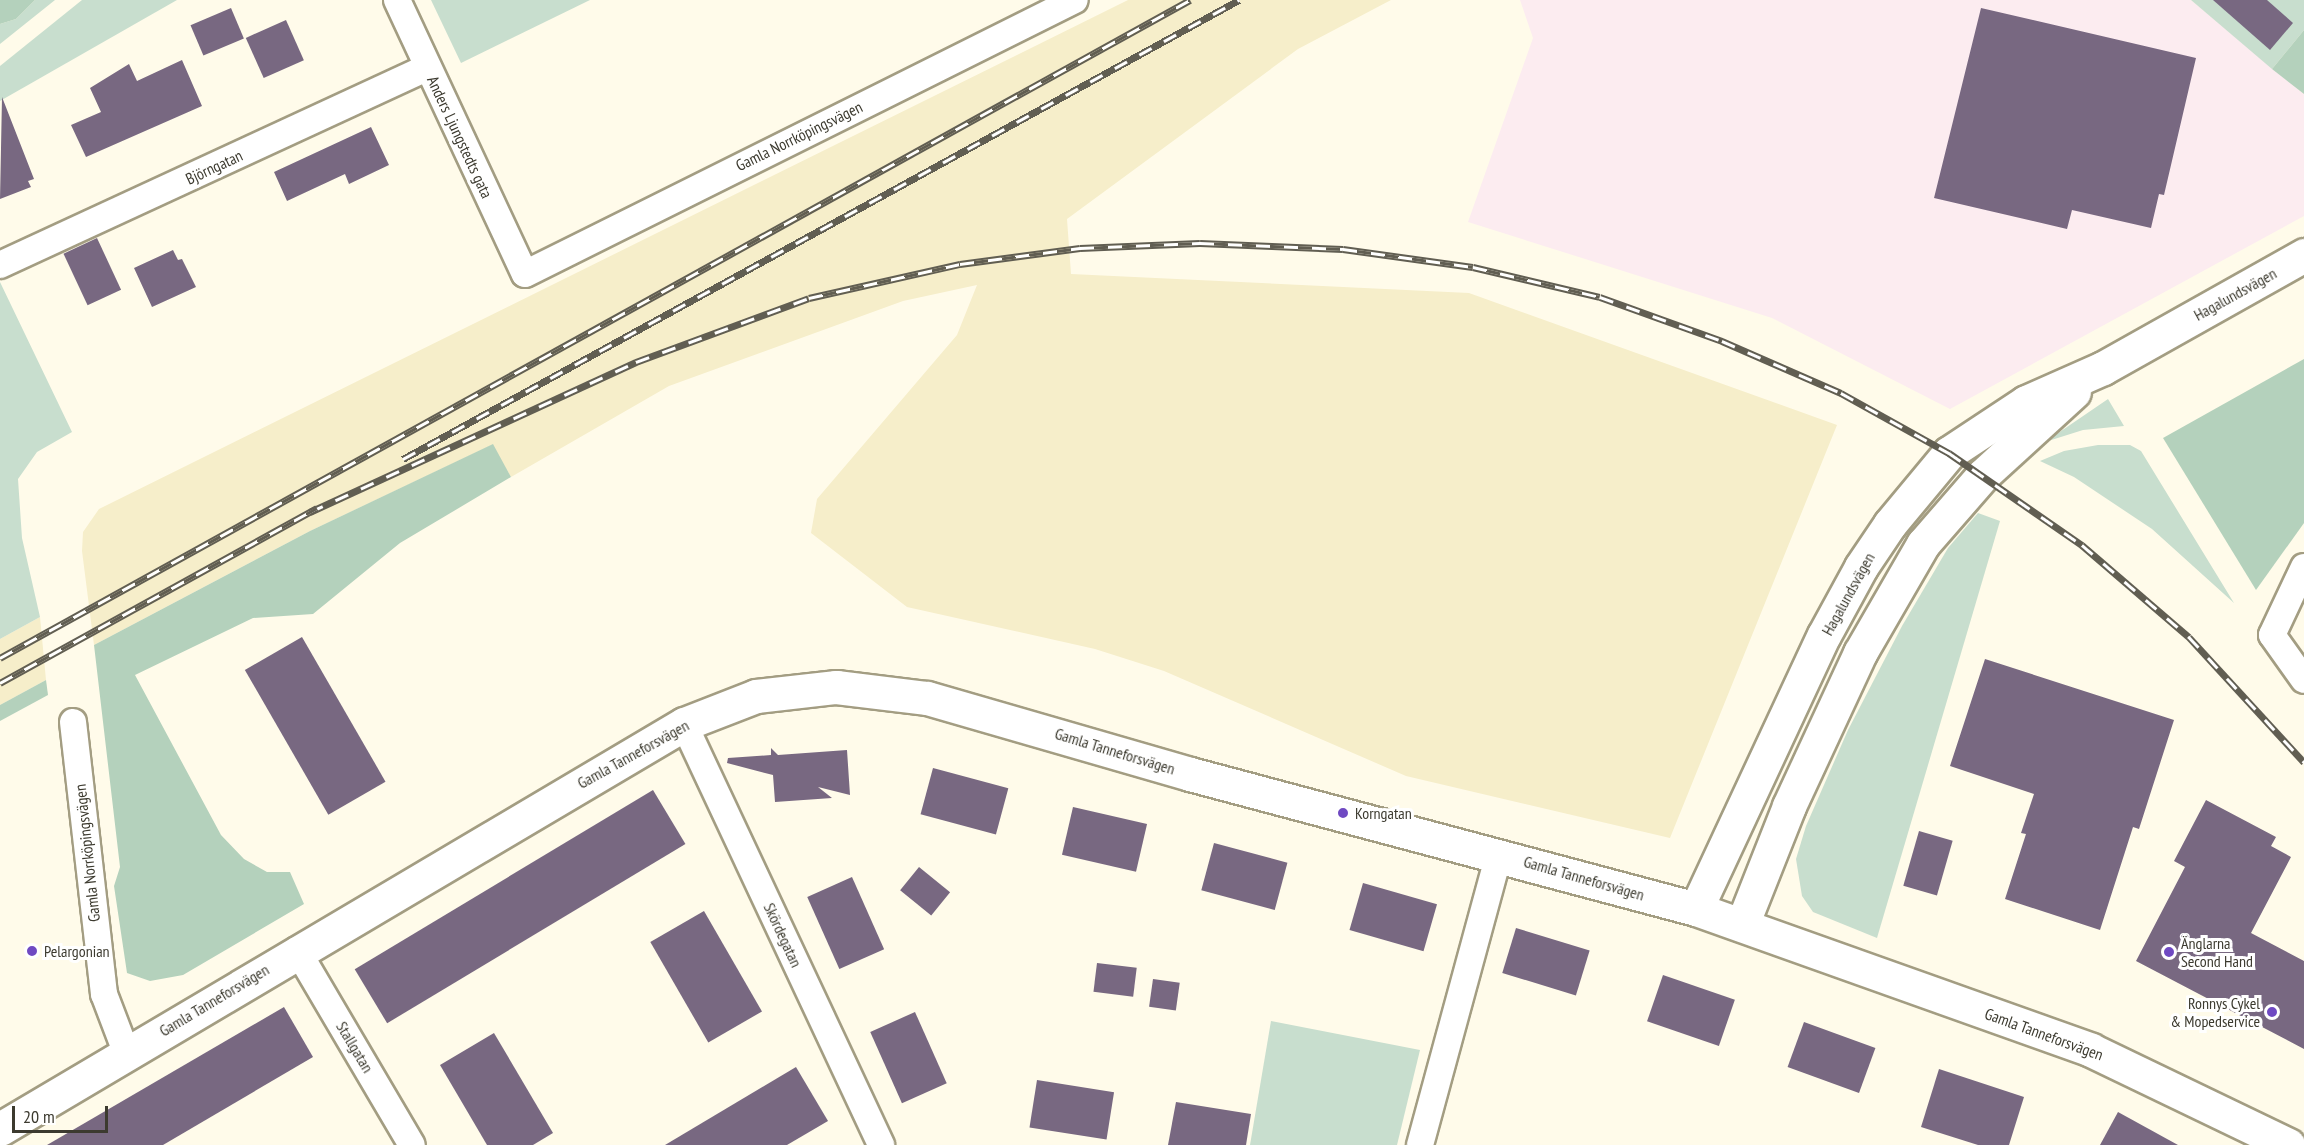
<!DOCTYPE html>
<meta charset="utf-8">
<style>
body{margin:0}
#map{position:relative;width:2304px;height:1145px;overflow:hidden;background:#fffbea;font-family:"PT Sans Narrow",sans-serif}
div>[style]{position:absolute}
.commercial>*{inset:0;background:#fcecf0}
.built>*{inset:0;background:#f6eeca}
.green>*{inset:0;background:#c8dece}
.forest>*{inset:0;background:#b4d1bc}
.building>*{inset:0;background:#786881;transform-origin:0 0}
.roads{filter:drop-shadow(2px 0 #a39d82) drop-shadow(-2px 0 #a39d82) drop-shadow(0 2px #a39d82) drop-shadow(0 -2px #a39d82)}
.street>*{height:26px;margin:-13px;padding:0 13px;transform-origin:13px;border-radius:13px;background:#fff}
.secondary>*{height:33px;margin:-16.5px;padding:0 16.5px;transform-origin:16.5px;border-radius:16.5px;background:#fff}
.rail>*{height:7px;margin-top:-3.5px;transform-origin:0;background:repeating-linear-gradient(90deg,#fff 0 14px,#615e52 0 28px);box-sizing:border-box;border-block:2px solid #615e52}
.dots>*{width:16px;height:16px;translate:-50% -50%;box-sizing:border-box;border:3px solid #fff;border-radius:50%}
span{translate:-50% -50%;white-space:nowrap;text-align:center;line-height:1.15;-webkit-text-stroke:6px #fff;paint-order:stroke}
.street-label{font-size:16px;color:#3c3a2f}
.poi-label{font-size:16px;color:#3c3a2f}
.left{translate:0 -50%;text-align:left}
.right{translate:-100% -50%;text-align:right}
.scale{position:absolute;left:12px;top:1106px;width:96px;height:27px;box-sizing:border-box;border:3px solid #3c3a2f;border-top:0;padding-left:8px;font-size:18px;line-height:21px;white-space:nowrap;color:#3c3a2f;-webkit-text-stroke:4px #fff;paint-order:stroke}
</style>
<div id="map">
<div class="commercial">
<div style="clip-path:polygon(1520px 0,2191px 0,2304px 94px,2304px 216px,1950px 409px,1772px 318px,1468px 222px,1533px 38px)"></div>
</div>
<div class="built">
<div style="clip-path:polygon(1128px 0,1391px 0,1298px 49px,1067px 219px,1071px 274px,1469px 293px,1837px 425px,1670px 838px,1406px 776px,1164px 671px,1095px 649px,907px 607px,811px 533px,817px 499px,957px 335px,977px 285px,903px 301px,669px 386px,511px 477px,492px 445px,310px 531px,94px 645px,82px 551px,83px 532px,99px 509px)"></div>
<div style="clip-path:polygon(40px 617px,46px 680px,0 705px,0 639px)"></div>
</div>
<div class="green">
<div style="clip-path:polygon(35px 0,55px 0,0 44px,0 24px,16px 19px)"></div>
<div style="clip-path:polygon(82px 0,177px 0,0 101px,0 66px)"></div>
<div style="clip-path:polygon(431px 0,590px 0,461px 63px)"></div>
<div style="clip-path:polygon(2191px 0,2304px 0,2304px 30px,2272px 69px)"></div>
<div style="clip-path:polygon(0 282px,72px 432px,37px 452px,18px 479px,22px 538px,40px 617px,0 639px)"></div>
<div style="clip-path:polygon(2108px 399px,2124px 426px,2083px 430px,2045px 442px)"></div>
<div style="clip-path:polygon(2098px 445px,2130px 445px,2141px 451px,2234px 603px,2152px 529px,2074px 477px,2040px 461px,2064px 451px)"></div>
<div style="clip-path:polygon(1978px 513px,2000px 521px,1877px 938px,1813px 912px,1802px 896px,1796px 859px,1806px 826px,1848px 730px,1902px 626px,1948px 548px)"></div>
<div style="clip-path:polygon(1271px 1021px,1420px 1050px,1397px 1145px,1250px 1145px)"></div>
</div>
<div class="forest">
<div style="clip-path:polygon(0 0,35px 0,16px 19px,0 24px)"></div>
<div style="clip-path:polygon(2304px 30px,2304px 94px,2272px 69px)"></div>
<div style="clip-path:polygon(2304px 359px,2304px 523px,2256px 590px,2163px 438px)"></div>
<div style="clip-path:polygon(493px 444px,511px 477px,400px 543px,313px 614px,253px 618px,135px 675px,221px 835px,244px 859px,267px 872px,290px 872px,304px 904px,183px 975px,150px 981px,127px 973px,114px 886px,120px 867px,94px 645px,310px 531px)"></div>
<div style="clip-path:polygon(46px 680px,48px 695px,0 721px,0 705px)"></div>
</div>
<div class="building">
<div style="clip-path:polygon(2213px 0,2267px 0,2293px 23px,2270px 50px)"></div>
<div style="left:231px;top:8px;width:33px;height:44px;rotate:67deg"></div>
<div style="clip-path:polygon(1981px 8px,2196px 58px,2164px 195px,2159px 194px,2151px 228px,2072px 210px,2067px 229px,1934px 198px)"></div>
<div style="left:286px;top:20px;width:44px;height:44px;rotate:66deg"></div>
<div style="clip-path:polygon(182px 60px,202px 106px,86px 157px,71px 125px,101px 112px,90px 88px,129px 64px,137px 81px)"></div>
<div style="clip-path:polygon(2px 97px,34px 179px,28px 181px,31px 187px,0 199px)"></div>
<div style="clip-path:polygon(371px 127px,389px 165px,349px 184px,345px 174px,287px 201px,274px 172px)"></div>
<div style="left:97px;top:238px;width:57px;height:37px;rotate:65deg"></div>
<div style="clip-path:polygon(173px 250px,178px 260px,182px 259px,196px 287px,152px 307px,134px 268px)"></div>
<div style="left:302px;top:637px;width:167px;height:66px;rotate:60deg"></div>
<div style="clip-path:polygon(1985px 659px,2174px 720px,2139px 829px,2133px 827px,2100px 930px,2005px 899px,2026px 834px,2021px 833px,2034px 794px,1950px 766px)"></div>
<div style="clip-path:polygon(771px 748px,778px 755px,847px 750px,850px 795px,818px 787px,832px 798px,775px 802px,773px 775px,727px 763px,728px 758px,771px 755px)"></div>
<div style="left:933px;top:768px;width:78px;height:48px;rotate:15deg"></div>
<div style="left:653px;top:790px;width:63px;height:348px;rotate:59deg"></div>
<div style="clip-path:polygon(2206px 800px,2276px 837px,2271px 846px,2291px 857px,2251px 933px,2304px 961px,2304px 1049px,2136px 961px,2185px 867px,2174px 861px)"></div>
<div style="left:1073px;top:807px;width:76px;height:49px;rotate:13deg"></div>
<div style="left:1919px;top:831px;width:35px;height:57px;rotate:16deg"></div>
<div style="left:1214px;top:843px;width:76px;height:49px;rotate:15deg"></div>
<div style="left:919px;top:867px;width:40px;height:30px;rotate:39deg"></div>
<div style="left:852px;top:877px;width:79px;height:49px;rotate:66deg"></div>
<div style="left:1363px;top:883px;width:77px;height:49px;rotate:16deg"></div>
<div style="left:704px;top:911px;width:116px;height:62px;rotate:60deg"></div>
<div style="left:1516px;top:928px;width:77px;height:47px;rotate:17deg"></div>
<div style="left:1097px;top:963px;width:40px;height:29px;rotate:7deg"></div>
<div style="left:1663px;top:975px;width:76px;height:49px;rotate:19deg"></div>
<div style="left:1153px;top:979px;width:27px;height:28px;rotate:8deg"></div>
<div style="clip-path:polygon(284px 1007px,313px 1057px,163px 1145px,47px 1145px)"></div>
<div style="left:915px;top:1012px;width:78px;height:49px;rotate:66deg"></div>
<div style="left:1804px;top:1022px;width:76px;height:48px;rotate:20deg"></div>
<div style="clip-path:polygon(494px 1033px,553px 1133px,533px 1145px,487px 1145px,440px 1065px)"></div>
<div style="clip-path:polygon(796px 1067px,828px 1121px,787px 1145px,665px 1145px)"></div>
<div style="clip-path:polygon(1939px 1069px,2024px 1097px,2009px 1145px,1978px 1145px,1921px 1127px)"></div>
<div style="left:1037px;top:1080px;width:78px;height:48px;rotate:9deg"></div>
<div style="clip-path:polygon(1176px 1102px,1251px 1114px,1246px 1145px,1168px 1145px)"></div>
<div style="clip-path:polygon(2118px 1112px,2178px 1145px,2100px 1145px)"></div>
</div>
<div class="roads">
<div class="street">
<div style="left:397px;top:0;width:302px;rotate:65deg"></div>
<div style="left:525px;top:274px;width:614px;rotate:-26.48deg"></div>
<div style="left:0;top:265px;width:470px;rotate:-24.8deg"></div>
<div style="left:2304px;top:567px;width:75px;rotate:115.2deg"></div>
<div style="left:2272px;top:635px;width:55px;rotate:54.6deg"></div>
<div style="left:73px;top:722px;width:274px;rotate:83.5deg"></div>
<div style="left:104px;top:994px;width:62px;rotate:69.2deg"></div>
<div style="left:684px;top:724px;width:465px;rotate:64.9deg"></div>
<div style="left:297px;top:950px;width:226px;rotate:59.5deg"></div>
<div style="left:1420px;top:1145px;width:302px;rotate:-74.8deg"></div>
</div>
<div class="secondary">
<div style="left:1696px;top:909px;width:302px;rotate:-65deg"></div>
<div style="left:1824px;top:635px;width:77px;rotate:-61.4deg"></div>
<div style="left:1861px;top:567px;width:52px;rotate:-56deg"></div>
<div style="left:1890px;top:524px;width:92px;rotate:-50.3deg"></div>
<div style="left:1949px;top:453px;width:92px;rotate:-33.5deg"></div>
<div style="left:2026px;top:402px;width:84px;rotate:-23.8deg"></div>
<div style="left:2103px;top:368px;width:231px;rotate:-29.3deg"></div>
<div style="left:1742px;top:925px;width:128px;rotate:-68.4deg"></div>
<div style="left:1789px;top:806px;width:169px;rotate:-65.1deg"></div>
<div style="left:1860px;top:653px;width:126px;rotate:-60deg"></div>
<div style="left:1923px;top:544px;width:91px;rotate:-49deg"></div>
<div style="left:1983px;top:475px;width:123px;rotate:-42.4deg"></div>
<div style="left:0;top:1129px;width:795px;rotate:-30.63deg"></div>
<div style="left:684px;top:724px;width:77px;rotate:-21.3deg"></div>
<div style="left:756px;top:696px;width:81px;rotate:-6.4deg"></div>
<div style="left:836px;top:687px;width:92px;rotate:6.9deg"></div>
<div style="left:927px;top:698px;width:274px;rotate:16.1deg"></div>
<div style="left:1190px;top:774px;width:524px;rotate:14.94deg"></div>
<div style="left:1696px;top:909px;width:419px;rotate:19.6deg"></div>
<div style="left:2091px;top:1050px;width:219px;rotate:25.7deg"></div>
</div>
</div>
<div class="rail">
<div style="left:403px;top:459px;width:954px;rotate:-28.77deg"></div>
<div style="left:310px;top:512px;width:359px;rotate:-24.7deg"></div>
<div style="left:636px;top:362px;width:184px;rotate:-20.3deg"></div>
<div style="left:809px;top:298px;width:155px;rotate:-12.7deg"></div>
<div style="left:960px;top:264px;width:121px;rotate:-7.6deg"></div>
<div style="left:1080px;top:248px;width:120px;rotate:-2.4deg"></div>
<div style="left:1200px;top:243px;width:143px;rotate:2.4deg"></div>
<div style="left:1343px;top:249px;width:131px;rotate:7.9deg"></div>
<div style="left:1473px;top:267px;width:130px;rotate:13.3deg"></div>
<div style="left:1600px;top:297px;width:130px;rotate:19.8deg"></div>
<div style="left:1722px;top:341px;width:130px;rotate:23.6deg"></div>
<div style="left:1841px;top:393px;width:124px;rotate:29.1deg"></div>
<div style="left:1949px;top:453px;width:162px;rotate:34.7deg"></div>
<div style="left:2082px;top:545px;width:141px;rotate:40.7deg"></div>
<div style="left:2189px;top:637px;width:170px;rotate:47.4deg"></div>
<div style="left:0;top:658px;width:1360px;rotate:-28.94deg"></div>
<div style="left:0;top:683px;width:362px;rotate:-28.9deg"></div>
</div>
<div class="dots">
<div style="left:1343px;top:813px;background:#6f49c2"></div>
<div style="left:32px;top:951px;background:#6f49c2"></div>
<div style="left:2169px;top:952px;background:#6f49c2"></div>
<div style="left:2272px;top:1012px;background:#6f49c2"></div>
</div>
<div class="street-label">
<span style="left:799px;top:136px;rotate:-26deg">Gamla Norrköpingsvägen</span>
<span style="left:460px;top:137px;rotate:65deg">Anders Ljungstedts gata</span>
<span style="left:214px;top:167px;rotate:-25deg">Björngatan</span>
<span style="left:2235px;top:294px;rotate:-29deg">Hagalundsvägen</span>
<span style="left:1848px;top:594px;rotate:-61deg">Hagalundsvägen</span>
<span style="left:1115px;top:751px;rotate:17deg">Gamla Tanneforsvägen</span>
<span style="left:633px;top:754px;rotate:-29deg">Gamla Tanneforsvägen</span>
<span style="left:87px;top:853px;rotate:-96deg">Gamla Norrköpingsvägen</span>
<span style="left:1584px;top:878px;rotate:16deg">Gamla Tanneforsvägen</span>
<span style="left:783px;top:935px;rotate:65deg">Skördegatan</span>
<span style="left:214px;top:1000px;rotate:-31deg">Gamla Tanneforsvägen</span>
<span style="left:2044px;top:1034px;rotate:20deg">Gamla Tanneforsvägen</span>
<span style="left:355px;top:1047px;rotate:59deg">Stallgatan</span>
</div>
<div class="poi-label">
<span class="left" style="left:1355px;top:813px">Korngatan</span>
<span class="left" style="left:2181px;top:952px">Änglarna<br>Second Hand</span>
<span class="left" style="left:44px;top:951px">Pelargonian</span>
<span class="right" style="left:2260px;top:1012px">Ronnys Cykel<br>&amp; Mopedservice</span>
</div>
<div class="scale">20 m</div>
</div>
